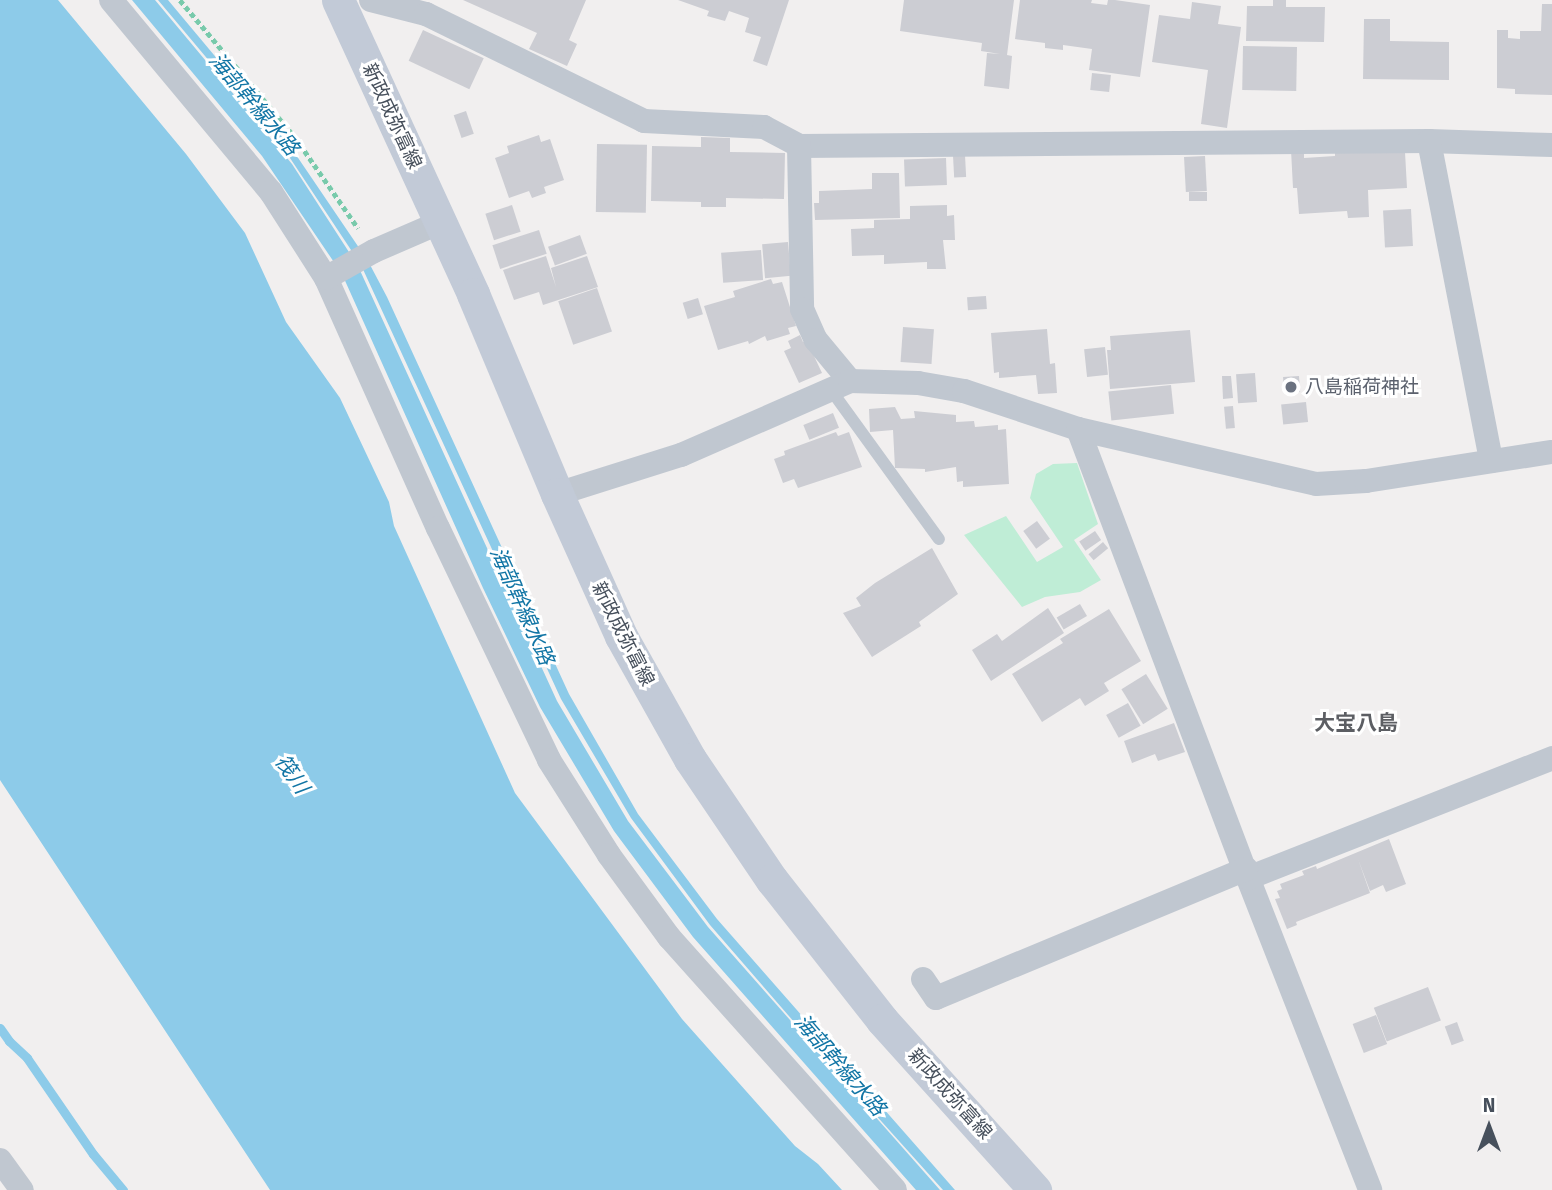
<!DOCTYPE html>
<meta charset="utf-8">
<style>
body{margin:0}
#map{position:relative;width:1552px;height:1190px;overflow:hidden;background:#f1efef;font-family:"Fira Sans","Noto Sans JP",sans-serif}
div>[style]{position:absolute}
.green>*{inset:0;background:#bfedd6}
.water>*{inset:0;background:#8dcbe9}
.stream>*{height:9px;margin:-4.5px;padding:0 4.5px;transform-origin:4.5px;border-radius:4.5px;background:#8dcbe9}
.building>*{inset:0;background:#cccdd3;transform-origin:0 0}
.path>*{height:4.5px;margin-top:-2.25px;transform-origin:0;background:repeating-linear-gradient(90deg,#78caab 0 5px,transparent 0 8.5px)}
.service>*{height:12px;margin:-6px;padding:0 6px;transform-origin:6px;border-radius:6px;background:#c0c7d0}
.minor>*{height:24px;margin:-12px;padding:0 12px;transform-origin:12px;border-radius:12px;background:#c0c7d0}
.secondary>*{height:33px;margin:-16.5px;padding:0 16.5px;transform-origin:16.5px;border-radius:16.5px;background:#c2cad7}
.dots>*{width:19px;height:19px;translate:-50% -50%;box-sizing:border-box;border:4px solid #fff;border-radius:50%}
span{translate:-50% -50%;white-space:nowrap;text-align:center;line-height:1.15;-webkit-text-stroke:6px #fff;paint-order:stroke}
.street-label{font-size:19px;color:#47505c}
.worship-label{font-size:19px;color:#5b616d}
.left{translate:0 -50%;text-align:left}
.water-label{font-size:21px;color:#1175a5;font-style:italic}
.neighbourhood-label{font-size:21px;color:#5c5e63;font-weight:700}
.north{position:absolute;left:1454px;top:1092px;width:70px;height:70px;-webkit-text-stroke:5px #fff;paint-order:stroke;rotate:0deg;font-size:19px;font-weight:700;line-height:28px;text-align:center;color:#47505c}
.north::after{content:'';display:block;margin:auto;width:24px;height:32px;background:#47505c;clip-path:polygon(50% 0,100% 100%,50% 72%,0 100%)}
</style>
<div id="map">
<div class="green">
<div style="clip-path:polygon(1077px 463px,1098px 524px,1074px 540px,1101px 580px,1080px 592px,1045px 597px,1022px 607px,964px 535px,1006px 516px,1037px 562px,1063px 547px,1030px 498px,1036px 474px,1053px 464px)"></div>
</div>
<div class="water">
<div style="clip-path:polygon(0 0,58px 0,186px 154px,245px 233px,286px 322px,340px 398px,389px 502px,394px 526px,515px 793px,682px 1019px,795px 1146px,818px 1164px,842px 1190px,270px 1190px,0 780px)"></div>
<div style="clip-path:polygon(132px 0,155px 0,292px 164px,358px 266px,557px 701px,628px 821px,708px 927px,940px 1190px,916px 1190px,693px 937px,614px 831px,540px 707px,483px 588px,342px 274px,262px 156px)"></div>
<div style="clip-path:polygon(158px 0,168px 0,290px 146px,368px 261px,387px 297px,569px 694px,638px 814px,717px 919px,955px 1190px,943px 1190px,847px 1083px,710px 925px,631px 818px,561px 699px,361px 265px,288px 155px)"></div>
</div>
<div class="stream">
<div style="left:0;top:1028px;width:16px;rotate:55deg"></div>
<div style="left:9px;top:1041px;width:25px;rotate:43deg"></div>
<div style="left:27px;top:1058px;width:116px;rotate:55.5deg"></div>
<div style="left:93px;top:1154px;width:47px;rotate:50.2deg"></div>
</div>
<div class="building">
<div style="clip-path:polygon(463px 0,586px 0,569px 40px,577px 44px,567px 66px,529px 49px,537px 33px)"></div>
<div style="clip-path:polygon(678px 0,789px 0,767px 66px,753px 61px,761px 37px,745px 32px,749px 18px,729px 11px,725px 21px,707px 16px,709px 11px)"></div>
<div style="clip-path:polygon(904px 0,1014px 0,1007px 55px,1012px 56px,1009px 89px,984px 86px,987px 53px,1000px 54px,981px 51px,982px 43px,900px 31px)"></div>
<div style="clip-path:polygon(1020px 0,1092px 0,1091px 3px,1107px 5px,1108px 0,1115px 0,1150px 5px,1140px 77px,1089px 70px,1092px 49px,1063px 45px,1063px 50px,1045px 48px,1045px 43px,1015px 39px)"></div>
<div style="clip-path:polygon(1273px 0,1286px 0,1286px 7px,1325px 7px,1324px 42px,1246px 41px,1247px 6px,1273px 6px)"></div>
<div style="clip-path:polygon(1192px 2px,1221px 6px,1218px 24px,1241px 27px,1227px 128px,1201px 124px,1208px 70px,1152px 62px,1159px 15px,1190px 19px)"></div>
<div style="clip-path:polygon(1542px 4px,1552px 4px,1552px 95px,1515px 94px,1515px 89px,1497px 88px,1497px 30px,1508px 30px,1508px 38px,1520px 39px,1520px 31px,1541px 31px)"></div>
<div style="clip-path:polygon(1364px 19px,1390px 19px,1390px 41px,1449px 42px,1449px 80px,1363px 79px)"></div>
<div style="left:423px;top:30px;width:67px;height:34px;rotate:25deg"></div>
<div style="left:1243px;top:46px;width:54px;height:44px;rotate:1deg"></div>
<div style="left:1092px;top:73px;width:19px;height:17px;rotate:6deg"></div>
<div style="left:466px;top:111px;width:24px;height:13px;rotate:71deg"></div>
<div style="clip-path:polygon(539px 135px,541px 142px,550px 139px,564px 180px,544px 187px,546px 193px,532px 198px,529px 191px,509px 198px,495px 158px,509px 153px,507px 146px)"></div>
<div style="clip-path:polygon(701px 137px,730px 138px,730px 152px,785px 153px,784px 199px,726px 198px,726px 207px,701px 207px,701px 202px,651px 201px,652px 146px,701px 147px)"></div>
<div style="left:597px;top:144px;width:50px;height:68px;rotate:1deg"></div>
<div style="clip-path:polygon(1335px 146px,1405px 152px,1407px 188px,1368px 190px,1369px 217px,1348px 218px,1347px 211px,1299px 214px,1297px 188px,1293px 188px,1291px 150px,1304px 149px,1304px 158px,1335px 156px)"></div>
<div style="left:965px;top:155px;width:22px;height:12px;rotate:87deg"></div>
<div style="left:1205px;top:156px;width:35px;height:21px;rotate:87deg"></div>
<div style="left:946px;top:158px;width:27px;height:42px;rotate:88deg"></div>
<div style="clip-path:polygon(872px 173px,899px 173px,900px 218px,815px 220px,814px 203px,819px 203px,819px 191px,872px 189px)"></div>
<div style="left:1207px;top:192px;width:9px;height:18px;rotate:90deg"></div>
<div style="left:512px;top:205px;width:28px;height:28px;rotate:72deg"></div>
<div style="clip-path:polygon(947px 205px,947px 216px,954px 215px,955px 240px,943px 240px,946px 269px,927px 269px,927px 262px,884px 264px,884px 255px,852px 256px,851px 229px,874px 228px,874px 220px,910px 219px,910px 206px)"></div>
<div style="left:1411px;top:209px;width:37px;height:28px;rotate:87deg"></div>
<div style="left:539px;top:230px;width:25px;height:49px;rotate:72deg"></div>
<div style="left:580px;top:235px;width:20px;height:34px;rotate:70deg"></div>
<div style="left:788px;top:242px;width:34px;height:26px;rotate:85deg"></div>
<div style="left:761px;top:250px;width:30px;height:40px;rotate:86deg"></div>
<div style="clip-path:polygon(546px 256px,556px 287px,551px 268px,587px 256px,598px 287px,543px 305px,539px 292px,514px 300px,503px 270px)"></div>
<div style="clip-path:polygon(771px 279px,773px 284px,782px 282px,796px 326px,788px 328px,790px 334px,767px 341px,765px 336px,749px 344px,748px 341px,718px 350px,704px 306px,735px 297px,733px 291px)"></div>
<div style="left:597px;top:288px;width:46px;height:41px;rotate:71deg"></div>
<div style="left:986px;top:296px;width:13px;height:19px;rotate:86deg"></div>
<div style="left:698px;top:298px;width:17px;height:16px;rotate:73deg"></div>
<div style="left:903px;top:327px;width:31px;height:35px;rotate:4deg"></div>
<div style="clip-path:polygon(1047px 329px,1050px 364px,1055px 363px,1057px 393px,1038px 394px,1036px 375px,999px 378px,999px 372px,994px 373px,991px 333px)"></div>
<div style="clip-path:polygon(1190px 330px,1195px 382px,1110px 389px,1107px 350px,1111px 350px,1110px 336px)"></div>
<div style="clip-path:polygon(800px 335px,803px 342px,807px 341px,822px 373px,799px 383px,784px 351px,791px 348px,788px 341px)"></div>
<div style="left:1105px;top:347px;width:28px;height:21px;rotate:84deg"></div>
<div style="left:1255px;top:373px;width:29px;height:19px;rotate:86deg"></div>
<div style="clip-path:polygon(1222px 376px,1231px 376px,1233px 398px,1223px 399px)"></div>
<div style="left:1299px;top:376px;width:16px;height:16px;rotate:86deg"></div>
<div style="left:1171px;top:385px;width:29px;height:63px;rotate:84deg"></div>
<div style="left:1306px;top:402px;width:20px;height:25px;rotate:84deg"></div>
<div style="left:1233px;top:406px;width:22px;height:9px;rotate:85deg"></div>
<div style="clip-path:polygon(895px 407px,901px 419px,915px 418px,914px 411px,956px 415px,956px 422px,974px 421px,975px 427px,998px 425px,998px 430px,1006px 429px,1009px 484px,963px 487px,963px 481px,957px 482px,956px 467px,925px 472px,925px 469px,895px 468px,893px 430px,870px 432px,869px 409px)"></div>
<div style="left:833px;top:413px;width:16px;height:32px;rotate:68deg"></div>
<div style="clip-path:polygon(836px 432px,838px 436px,849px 432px,862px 467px,798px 488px,794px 479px,783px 483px,774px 459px,785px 455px,784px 451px)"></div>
<div style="left:1037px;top:521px;width:22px;height:17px;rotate:54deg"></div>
<div style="left:1095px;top:531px;width:11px;height:19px;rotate:56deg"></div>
<div style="left:1103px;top:542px;width:8px;height:19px;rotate:50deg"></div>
<div style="clip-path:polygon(932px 548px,958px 594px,919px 622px,921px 626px,872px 657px,843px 613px,861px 606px,856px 598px,875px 583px)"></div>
<div style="left:1080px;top:604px;width:14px;height:27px;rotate:60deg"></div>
<div style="clip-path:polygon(1048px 608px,1064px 633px,991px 681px,972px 650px,997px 634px,1002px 641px)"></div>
<div style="clip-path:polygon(1109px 609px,1141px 661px,1104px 683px,1109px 691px,1085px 706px,1080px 698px,1042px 722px,1012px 674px,1063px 643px,1060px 639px)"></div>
<div style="left:1146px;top:674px;width:41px;height:29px;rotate:58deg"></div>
<div style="left:1128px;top:703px;width:26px;height:25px;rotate:61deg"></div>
<div style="clip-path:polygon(1174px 723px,1185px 752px,1158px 761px,1155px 754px,1132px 763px,1124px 741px)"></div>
<div style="clip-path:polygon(1389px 839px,1406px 884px,1386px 892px,1383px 885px,1370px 891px,1358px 859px,1370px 893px,1296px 922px,1297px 925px,1287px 929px,1275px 899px,1280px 898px,1277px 891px,1282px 889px,1280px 884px,1304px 875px,1302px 871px,1316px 866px,1317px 869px)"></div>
<div style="left:1428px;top:987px;width:36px;height:58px;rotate:69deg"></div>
<div style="left:1376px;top:1015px;width:31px;height:25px;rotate:69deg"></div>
<div style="left:1457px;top:1022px;width:20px;height:13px;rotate:70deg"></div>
</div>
<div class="path">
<div style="left:180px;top:0;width:179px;rotate:50deg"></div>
<div style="left:295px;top:137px;width:111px;rotate:55.3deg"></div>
</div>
<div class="service">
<div style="left:831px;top:390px;width:184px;rotate:54.1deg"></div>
</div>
<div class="minor">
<div style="left:111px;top:0;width:250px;rotate:50.2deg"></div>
<div style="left:271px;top:192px;width:102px;rotate:57.4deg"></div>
<div style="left:326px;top:278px;width:274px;rotate:65.9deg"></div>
<div style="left:438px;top:528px;width:257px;rotate:64.4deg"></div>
<div style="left:549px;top:760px;width:112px;rotate:57.7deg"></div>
<div style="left:609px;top:855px;width:102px;rotate:53.8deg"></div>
<div style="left:669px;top:937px;width:339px;rotate:48.2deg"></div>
<div style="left:371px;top:0;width:57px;rotate:14.3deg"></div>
<div style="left:426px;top:14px;width:243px;rotate:26.1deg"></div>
<div style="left:644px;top:121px;width:120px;rotate:2.9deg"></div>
<div style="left:764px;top:127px;width:40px;rotate:28deg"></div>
<div style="left:799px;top:146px;width:630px;rotate:-0.45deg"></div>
<div style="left:1429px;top:141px;width:123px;rotate:1.9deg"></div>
<div style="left:1429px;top:141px;width:326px;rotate:79deg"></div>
<div style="left:799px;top:146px;width:163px;rotate:88.9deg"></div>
<div style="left:802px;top:309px;width:34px;rotate:66deg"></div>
<div style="left:816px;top:340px;width:53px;rotate:50.3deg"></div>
<div style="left:326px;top:278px;width:55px;rotate:-29.4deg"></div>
<div style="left:374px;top:251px;width:73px;rotate:-23.4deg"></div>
<div style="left:1078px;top:429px;width:480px;rotate:69.3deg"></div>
<div style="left:1248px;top:878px;width:335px;rotate:68.6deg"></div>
<div style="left:557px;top:494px;width:130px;rotate:-17.5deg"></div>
<div style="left:681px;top:455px;width:184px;rotate:-23.6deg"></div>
<div style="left:850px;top:381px;width:68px;rotate:1.7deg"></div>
<div style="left:918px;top:383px;width:47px;rotate:9.9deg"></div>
<div style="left:964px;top:391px;width:120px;rotate:18.4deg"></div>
<div style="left:1078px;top:429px;width:244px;rotate:13deg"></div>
<div style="left:1316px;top:484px;width:50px;rotate:-3.4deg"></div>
<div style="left:1366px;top:481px;width:188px;rotate:-8.9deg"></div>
<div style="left:1248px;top:878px;width:327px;rotate:-21.5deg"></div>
<div style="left:923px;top:979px;width:23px;rotate:56deg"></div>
<div style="left:936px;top:998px;width:336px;rotate:-22.6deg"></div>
<div style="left:0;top:1160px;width:37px;rotate:54deg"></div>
</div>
<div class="secondary">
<div style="left:338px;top:0;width:324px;rotate:65.3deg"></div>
<div style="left:473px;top:294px;width:217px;rotate:67.2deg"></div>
<div style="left:557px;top:494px;width:156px;rotate:65.7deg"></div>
<div style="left:621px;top:636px;width:141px;rotate:60.7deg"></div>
<div style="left:690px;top:759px;width:146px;rotate:55.9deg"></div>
<div style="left:772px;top:880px;width:178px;rotate:51.8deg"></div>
<div style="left:882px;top:1020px;width:229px;rotate:48deg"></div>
</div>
<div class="dots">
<div style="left:1291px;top:387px;background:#6b7280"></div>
</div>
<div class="street-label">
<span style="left:392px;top:116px;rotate:65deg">新政成弥富線</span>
<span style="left:623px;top:634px;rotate:63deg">新政成弥富線</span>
<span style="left:950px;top:1094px;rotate:48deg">新政成弥富線</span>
</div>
<div class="worship-label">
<span class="left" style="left:1305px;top:387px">八島稲荷神社</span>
</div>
<div class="water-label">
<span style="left:254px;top:104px;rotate:50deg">海部幹線水路</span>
<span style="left:522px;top:606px;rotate:66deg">海部幹線水路</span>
<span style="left:292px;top:774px;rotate:55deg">筏川</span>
<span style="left:840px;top:1065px;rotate:49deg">海部幹線水路</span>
</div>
<div class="neighbourhood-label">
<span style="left:1356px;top:723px">大宝八島</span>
</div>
<div class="north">N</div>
</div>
